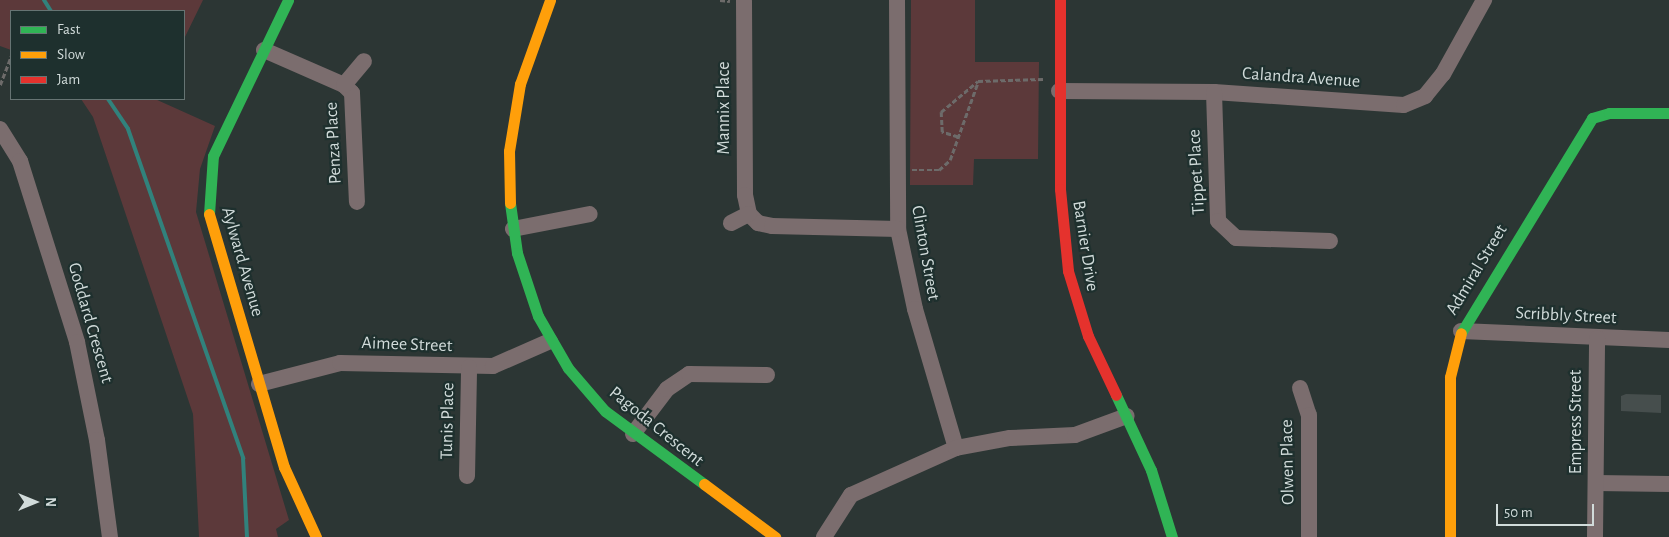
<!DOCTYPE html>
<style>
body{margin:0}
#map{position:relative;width:1669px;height:537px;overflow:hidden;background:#2c3634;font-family:"Alegreya Sans",sans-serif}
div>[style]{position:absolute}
.green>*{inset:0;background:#5c393a}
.stream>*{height:4px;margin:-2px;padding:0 2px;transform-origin:2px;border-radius:2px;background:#31827c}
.building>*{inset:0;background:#464e4d}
.path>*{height:2.5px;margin-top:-1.25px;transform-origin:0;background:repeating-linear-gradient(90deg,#6d6b6a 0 5px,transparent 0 7.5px)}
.street>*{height:16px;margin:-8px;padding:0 8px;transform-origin:8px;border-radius:8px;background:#7b6d6e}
.fast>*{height:11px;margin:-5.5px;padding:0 5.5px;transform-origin:5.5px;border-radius:5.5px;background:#30b455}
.slow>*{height:11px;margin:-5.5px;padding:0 5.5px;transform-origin:5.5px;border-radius:5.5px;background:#ff9f0a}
.jam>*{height:11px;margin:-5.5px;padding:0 5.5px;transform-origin:5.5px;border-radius:5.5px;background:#e5322d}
span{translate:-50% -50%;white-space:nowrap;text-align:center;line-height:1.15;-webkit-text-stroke:4.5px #1e302e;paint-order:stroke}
.street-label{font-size:18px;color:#d1dbda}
.legend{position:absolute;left:10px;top:10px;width:175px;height:90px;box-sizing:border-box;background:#1e302e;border:1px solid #667473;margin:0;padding:6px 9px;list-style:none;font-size:15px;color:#d1dbda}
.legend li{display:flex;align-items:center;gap:10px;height:25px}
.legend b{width:25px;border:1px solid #667473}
.north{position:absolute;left:10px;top:477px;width:50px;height:50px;-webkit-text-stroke:4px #1e302e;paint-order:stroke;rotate:90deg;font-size:14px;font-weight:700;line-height:20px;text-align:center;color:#d1dbda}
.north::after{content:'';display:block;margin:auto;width:18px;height:22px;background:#d1dbda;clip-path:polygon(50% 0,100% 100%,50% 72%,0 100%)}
.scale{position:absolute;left:1496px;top:504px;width:98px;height:22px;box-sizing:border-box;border:2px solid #d1dbda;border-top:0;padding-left:6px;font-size:15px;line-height:18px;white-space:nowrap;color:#d1dbda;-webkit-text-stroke:4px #1e302e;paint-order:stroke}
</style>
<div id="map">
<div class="green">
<div style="clip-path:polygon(0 0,203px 0,184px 39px,184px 11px,11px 11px,11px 50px,0 46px)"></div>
<div style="clip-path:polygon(911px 0,975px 0,975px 62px,1039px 62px,1038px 159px,974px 159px,973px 185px,910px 185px)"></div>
<div style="clip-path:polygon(81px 99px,155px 99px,215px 126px,200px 169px,196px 212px,289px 520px,276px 529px,278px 537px,199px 537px,193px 414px,93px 117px)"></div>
</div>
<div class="stream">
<div style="left:44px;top:0;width:13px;rotate:58deg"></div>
<div style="left:108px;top:99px;width:36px;rotate:56deg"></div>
<div style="left:128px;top:129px;width:349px;rotate:70.7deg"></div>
<div style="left:243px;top:458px;width:79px;rotate:87.1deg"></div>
</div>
<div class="building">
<div style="clip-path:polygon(1626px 394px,1661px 395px,1661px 413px,1621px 411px,1621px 396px)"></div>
</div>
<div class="path">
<div style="left:720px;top:0;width:10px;rotate:6deg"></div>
<div style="left:0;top:85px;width:31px;rotate:-69deg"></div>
<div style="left:958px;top:137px;width:17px;rotate:-163deg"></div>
<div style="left:942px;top:132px;width:20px;rotate:-93deg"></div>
<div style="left:941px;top:112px;width:48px;rotate:-40deg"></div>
<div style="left:978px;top:81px;width:65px;rotate:-1.8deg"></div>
<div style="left:912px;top:170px;width:27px"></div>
<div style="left:939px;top:170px;width:15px;rotate:-42deg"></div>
<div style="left:950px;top:160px;width:83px;rotate:-70.3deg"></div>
</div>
<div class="street">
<div style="left:897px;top:0;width:229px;rotate:89.7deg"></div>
<div style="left:898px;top:229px;width:82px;rotate:78deg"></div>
<div style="left:915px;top:309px;width:145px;rotate:73.6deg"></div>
<div style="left:744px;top:1px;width:194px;rotate:89.7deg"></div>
<div style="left:745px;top:195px;width:19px;rotate:78deg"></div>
<div style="left:749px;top:214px;width:13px;rotate:45deg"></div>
<div style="left:758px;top:223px;width:14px;rotate:12deg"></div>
<div style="left:772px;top:226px;width:126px;rotate:1.4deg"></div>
<div style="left:264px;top:50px;width:87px;rotate:23.6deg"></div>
<div style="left:344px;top:85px;width:11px;rotate:45deg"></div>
<div style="left:352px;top:93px;width:109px;rotate:87.4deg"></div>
<div style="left:344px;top:85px;width:31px;rotate:-50deg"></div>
<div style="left:1059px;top:91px;width:155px;rotate:0.4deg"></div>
<div style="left:1214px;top:92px;width:190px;rotate:3.9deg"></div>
<div style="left:1404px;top:105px;width:23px;rotate:-23deg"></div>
<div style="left:1425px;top:96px;width:28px;rotate:-51deg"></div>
<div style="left:1443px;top:74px;width:85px;rotate:-61deg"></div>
<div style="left:1214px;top:92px;width:129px;rotate:88.2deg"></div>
<div style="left:1218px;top:221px;width:25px;rotate:43deg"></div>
<div style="left:1236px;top:238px;width:94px;rotate:1.8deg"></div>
<div style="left:0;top:129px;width:38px;rotate:58deg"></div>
<div style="left:20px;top:161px;width:190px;rotate:72.5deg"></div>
<div style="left:77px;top:342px;width:100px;rotate:78.5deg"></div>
<div style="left:97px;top:440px;width:98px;rotate:82.4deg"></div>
<div style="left:731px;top:223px;width:20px;rotate:-27deg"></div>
<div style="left:513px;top:229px;width:78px;rotate:-11deg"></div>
<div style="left:1461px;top:331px;width:208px;rotate:2.5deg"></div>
<div style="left:259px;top:384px;width:84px;rotate:-14.5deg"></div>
<div style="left:340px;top:363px;width:153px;rotate:1.1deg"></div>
<div style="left:493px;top:366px;width:62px;rotate:-23.7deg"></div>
<div style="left:1300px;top:388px;width:28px;rotate:72deg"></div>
<div style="left:1309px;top:415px;width:122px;rotate:90deg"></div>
<div style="left:633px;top:434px;width:56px;rotate:-52.9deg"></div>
<div style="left:667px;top:389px;width:27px;rotate:-34deg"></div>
<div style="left:689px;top:374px;width:78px;rotate:0.7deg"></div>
<div style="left:467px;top:476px;width:109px;rotate:-88.9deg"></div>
<div style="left:1596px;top:483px;width:73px;rotate:0.8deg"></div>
<div style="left:824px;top:537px;width:50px;rotate:-57.3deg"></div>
<div style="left:851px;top:495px;width:115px;rotate:-24.1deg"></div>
<div style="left:956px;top:448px;width:55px;rotate:-10.5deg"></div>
<div style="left:1010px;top:438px;width:65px;rotate:-2.6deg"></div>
<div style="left:1075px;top:435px;width:55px;rotate:-20.1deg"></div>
<div style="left:1595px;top:537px;width:199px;rotate:-89.4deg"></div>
</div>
<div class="fast">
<div style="left:510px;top:203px;width:50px;rotate:82deg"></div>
<div style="left:517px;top:253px;width:66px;rotate:71.6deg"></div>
<div style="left:538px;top:316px;width:60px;rotate:60deg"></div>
<div style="left:568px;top:368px;width:57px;rotate:49.3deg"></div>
<div style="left:605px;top:411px;width:123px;rotate:36.4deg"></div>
<div style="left:209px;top:214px;width:58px;rotate:-86.1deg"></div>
<div style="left:213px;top:156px;width:173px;rotate:-64.3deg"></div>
<div style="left:1461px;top:333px;width:252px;rotate:-58.6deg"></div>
<div style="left:1592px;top:118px;width:18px;rotate:-16deg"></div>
<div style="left:1609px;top:113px;width:60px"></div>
<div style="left:1116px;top:395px;width:83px;rotate:65deg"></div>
<div style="left:1151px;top:470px;width:70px;rotate:72.6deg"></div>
</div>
<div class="slow">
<div style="left:510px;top:203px;width:52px;rotate:-91.1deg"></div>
<div style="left:509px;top:151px;width:68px;rotate:-80.7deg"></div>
<div style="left:520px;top:84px;width:89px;rotate:-70.3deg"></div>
<div style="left:209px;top:214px;width:264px;rotate:73.5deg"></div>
<div style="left:284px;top:467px;width:77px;rotate:65.4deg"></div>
<div style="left:704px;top:484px;width:89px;rotate:36.7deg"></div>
<div style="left:1450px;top:537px;width:160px;rotate:-90deg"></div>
<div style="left:1450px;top:377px;width:45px;rotate:-76deg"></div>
</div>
<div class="jam">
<div style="left:1060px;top:0;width:189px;rotate:90deg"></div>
<div style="left:1060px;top:189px;width:82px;rotate:84.4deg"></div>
<div style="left:1068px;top:271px;width:68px;rotate:72.9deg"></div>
<div style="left:1088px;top:336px;width:65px;rotate:64.6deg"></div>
</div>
<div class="street-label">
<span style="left:1301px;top:78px;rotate:4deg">Calandra Avenue</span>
<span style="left:724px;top:108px;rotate:-90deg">Mannix Place</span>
<span style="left:334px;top:143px;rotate:-93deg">Penza Place</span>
<span style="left:1197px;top:172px;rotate:-93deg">Tippet Place</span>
<span style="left:1085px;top:246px;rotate:81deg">Barnier Drive</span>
<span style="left:925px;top:253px;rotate:80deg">Clinton Street</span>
<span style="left:242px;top:262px;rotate:74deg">Aylward Avenue</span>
<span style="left:1477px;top:270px;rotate:-59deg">Admiral Street</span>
<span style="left:1566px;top:316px;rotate:3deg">Scribbly Street</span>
<span style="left:90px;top:323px;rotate:74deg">Goddard Crescent</span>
<span style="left:407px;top:345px;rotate:2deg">Aimee Street</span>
<span style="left:448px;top:421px;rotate:-89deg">Tunis Place</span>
<span style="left:1576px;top:422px;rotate:-90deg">Empress Street</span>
<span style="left:656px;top:427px;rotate:39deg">Pagoda Crescent</span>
<span style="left:1288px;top:462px;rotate:-91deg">Olwen Place</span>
</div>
<ul class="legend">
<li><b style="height:6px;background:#30b455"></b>Fast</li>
<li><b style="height:6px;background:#ff9f0a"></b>Slow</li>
<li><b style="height:6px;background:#e5322d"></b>Jam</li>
</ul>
<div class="north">N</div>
<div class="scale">50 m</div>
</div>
